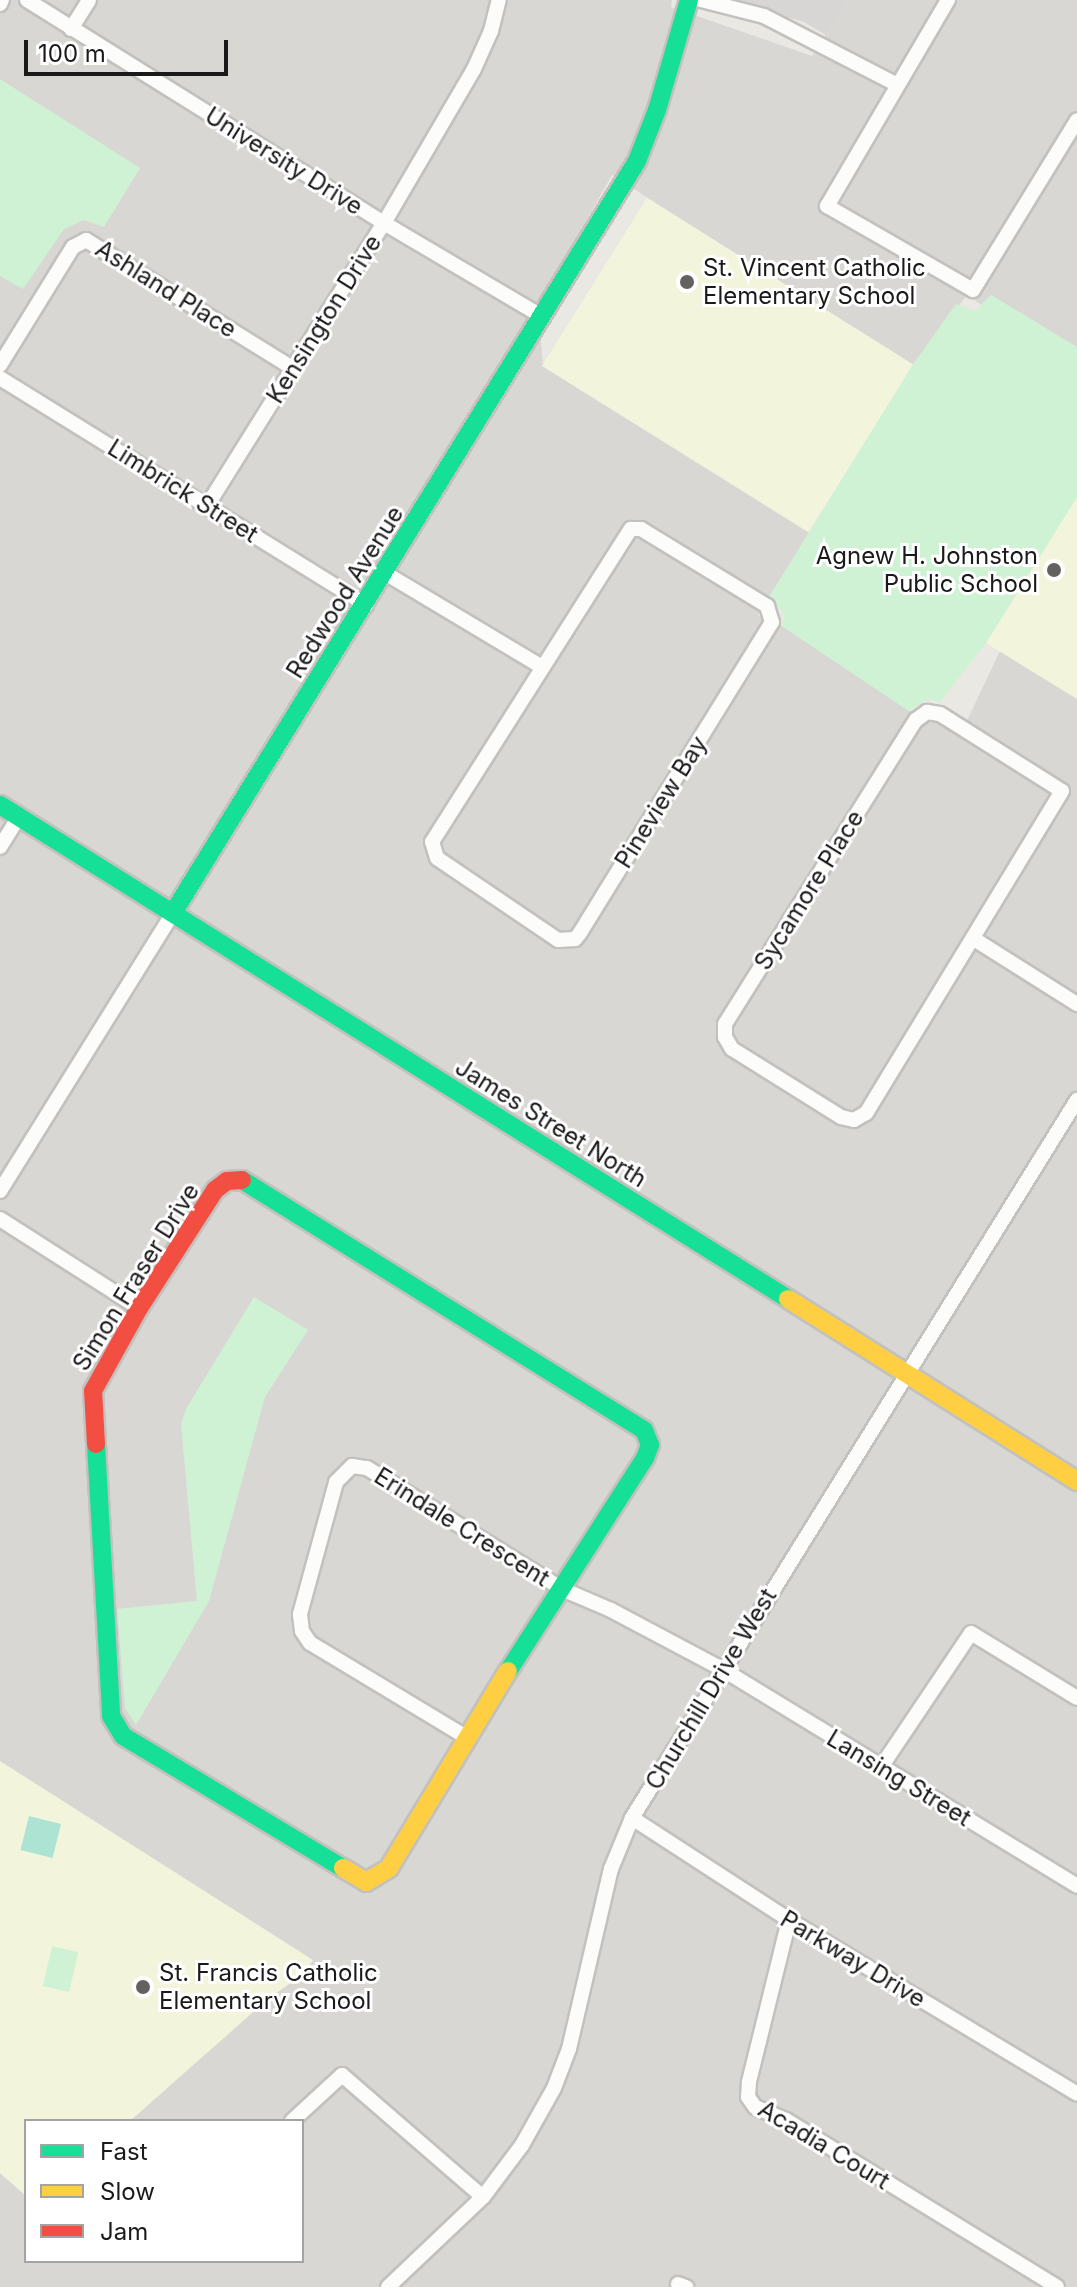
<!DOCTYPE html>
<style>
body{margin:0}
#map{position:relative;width:1077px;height:2287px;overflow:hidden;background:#eae8e2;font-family:Inter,sans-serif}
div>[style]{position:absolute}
.residential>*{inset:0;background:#d9d7d4}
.education>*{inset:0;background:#f2f5db;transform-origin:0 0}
.religious>*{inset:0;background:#d7d6d4}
.park>*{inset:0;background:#cff2d4;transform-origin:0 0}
.pitch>*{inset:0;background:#ace3d3;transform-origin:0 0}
.parking>*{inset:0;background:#d8d7d4}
.roads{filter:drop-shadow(2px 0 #c2c1be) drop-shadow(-2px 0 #c2c1be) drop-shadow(0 2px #c2c1be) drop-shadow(0 -2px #c2c1be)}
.street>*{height:14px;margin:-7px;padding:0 7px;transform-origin:7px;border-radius:7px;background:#fcfcfb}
.fast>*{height:18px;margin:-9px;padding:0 9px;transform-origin:9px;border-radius:9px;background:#16e098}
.slow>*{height:18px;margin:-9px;padding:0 9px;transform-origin:9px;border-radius:9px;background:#ffcf43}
.jam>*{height:18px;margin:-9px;padding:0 9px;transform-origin:9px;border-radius:9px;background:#f24e42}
.dots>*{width:22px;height:22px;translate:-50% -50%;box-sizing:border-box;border:4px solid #fff;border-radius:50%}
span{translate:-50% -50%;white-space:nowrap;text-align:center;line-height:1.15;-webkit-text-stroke:6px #fff;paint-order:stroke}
.street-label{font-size:24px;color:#1a1a1a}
.poi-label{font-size:24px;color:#1a1a1a}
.left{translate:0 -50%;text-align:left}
.right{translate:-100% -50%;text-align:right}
.legend{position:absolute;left:24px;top:2119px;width:280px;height:144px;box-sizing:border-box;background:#fff;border:2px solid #a3a3a3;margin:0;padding:10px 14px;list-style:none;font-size:24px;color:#1a1a1a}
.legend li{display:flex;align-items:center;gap:16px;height:40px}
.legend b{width:40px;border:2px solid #a3a3a3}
.scale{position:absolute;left:24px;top:40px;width:204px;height:36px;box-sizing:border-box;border:4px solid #1a1a1a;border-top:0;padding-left:10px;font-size:24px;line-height:28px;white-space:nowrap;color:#1a1a1a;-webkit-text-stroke:6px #fff;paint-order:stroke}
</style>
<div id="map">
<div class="residential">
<div style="clip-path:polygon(evenodd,0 0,672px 0,671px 7px,812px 56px,848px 0,1077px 0,1077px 370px,967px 295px,912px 366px,612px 175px,538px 306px,543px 366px,810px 532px,758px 615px,782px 626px,909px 711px,930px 710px,963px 729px,1008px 634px,1077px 677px,1077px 2287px,0 2287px,0 0,26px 2121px,302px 2121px,302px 2261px,26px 2261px,26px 2121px)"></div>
</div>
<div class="education">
<div style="left:647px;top:198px;width:314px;height:198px;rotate:32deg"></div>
<div style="clip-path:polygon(1077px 497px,1077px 699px,986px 643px)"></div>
<div style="clip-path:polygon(0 1761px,313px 1960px,302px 1975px,269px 1998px,130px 2121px,26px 2121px,26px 2196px,0 2173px)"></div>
</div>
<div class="religious">
<div style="clip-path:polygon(723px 0,848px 0,826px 35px,804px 22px)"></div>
</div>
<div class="park">
<div style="clip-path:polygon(0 79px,140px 168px,104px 227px,84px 220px,64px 229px,23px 289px,0 276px)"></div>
<div style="clip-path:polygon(991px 295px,1077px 347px,1077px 497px,986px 643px,940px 702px,928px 699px,909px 711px,782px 626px,784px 613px,769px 597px,912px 366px,956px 304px,975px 311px)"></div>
<div style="clip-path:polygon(254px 1297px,308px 1330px,265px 1397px,209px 1601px,136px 1725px,125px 1708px,117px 1609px,197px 1601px,181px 1424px,186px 1409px)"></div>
<div style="left:52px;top:1946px;width:27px;height:41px;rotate:13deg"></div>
</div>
<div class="pitch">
<div style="left:29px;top:1816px;width:33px;height:35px;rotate:14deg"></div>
</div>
<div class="parking">
<div style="clip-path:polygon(780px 1430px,795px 1439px,787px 1451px,807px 1464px,795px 1482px,763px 1457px)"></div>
</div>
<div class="roads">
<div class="street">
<div style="left:27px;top:0;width:421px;rotate:32deg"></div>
<div style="left:384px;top:223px;width:185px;rotate:30.6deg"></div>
<div style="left:701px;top:0;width:65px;rotate:14.3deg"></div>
<div style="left:764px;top:16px;width:148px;rotate:27.3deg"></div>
<div style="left:948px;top:0;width:239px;rotate:120.4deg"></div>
<div style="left:827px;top:206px;width:168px;rotate:29.9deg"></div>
<div style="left:973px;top:290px;width:199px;rotate:-58.5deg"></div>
<div style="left:0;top:4px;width:4px;rotate:-63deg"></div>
<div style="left:71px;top:29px;width:34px;rotate:-58deg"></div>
<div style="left:0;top:365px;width:139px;rotate:-58.3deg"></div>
<div style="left:73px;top:247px;width:15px;rotate:-28deg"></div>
<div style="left:86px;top:240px;width:245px;rotate:31.8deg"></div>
<div style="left:0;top:378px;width:431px;rotate:31.8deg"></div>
<div style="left:207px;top:506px;width:334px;rotate:-58deg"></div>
<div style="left:384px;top:223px;width:178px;rotate:-59.7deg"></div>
<div style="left:474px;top:69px;width:42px;rotate:-65.9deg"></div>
<div style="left:491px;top:31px;width:32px;rotate:-76deg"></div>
<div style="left:631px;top:529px;width:10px"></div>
<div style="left:641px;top:529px;width:148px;rotate:31.4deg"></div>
<div style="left:767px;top:606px;width:17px;rotate:73deg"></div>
<div style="left:772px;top:622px;width:365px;rotate:121.7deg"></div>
<div style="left:580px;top:933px;width:8px;rotate:130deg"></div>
<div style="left:575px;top:939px;width:17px;rotate:177deg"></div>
<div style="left:558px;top:940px;width:146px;rotate:-145.9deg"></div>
<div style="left:437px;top:858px;width:17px;rotate:-107deg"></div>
<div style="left:432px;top:842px;width:371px;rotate:-57.6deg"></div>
<div style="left:385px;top:573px;width:183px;rotate:30.9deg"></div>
<div style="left:927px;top:712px;width:13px;rotate:9deg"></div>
<div style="left:940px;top:714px;width:144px;rotate:32.3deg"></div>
<div style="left:1062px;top:791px;width:377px;rotate:121.3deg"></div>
<div style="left:866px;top:1113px;width:14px;rotate:150deg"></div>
<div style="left:854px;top:1120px;width:13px;rotate:-167deg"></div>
<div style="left:841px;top:1117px;width:128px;rotate:-148deg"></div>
<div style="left:732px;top:1049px;width:14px;rotate:-120deg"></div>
<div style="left:725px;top:1037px;width:13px;rotate:-90deg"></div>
<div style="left:725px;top:1024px;width:359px;rotate:-57.9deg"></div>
<div style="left:916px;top:720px;width:14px;rotate:-36deg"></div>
<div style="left:0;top:847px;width:36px;rotate:-58deg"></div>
<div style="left:974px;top:939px;width:122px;rotate:32.3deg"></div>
<div style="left:0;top:1191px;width:327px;rotate:-58.1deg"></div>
<div style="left:0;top:1219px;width:165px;rotate:32.6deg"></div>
<div style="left:466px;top:1737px;width:182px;rotate:-148.9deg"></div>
<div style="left:310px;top:1643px;width:14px;rotate:-124deg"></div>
<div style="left:302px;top:1631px;width:17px;rotate:-97deg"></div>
<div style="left:300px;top:1614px;width:137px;rotate:-74.7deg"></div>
<div style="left:336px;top:1482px;width:23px;rotate:-45deg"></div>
<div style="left:352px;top:1466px;width:15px;rotate:8deg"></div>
<div style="left:367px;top:1468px;width:229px;rotate:31.8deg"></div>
<div style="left:562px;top:1589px;width:53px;rotate:23.2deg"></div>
<div style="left:611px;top:1610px;width:126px;rotate:28deg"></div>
<div style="left:722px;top:1669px;width:416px;rotate:31.4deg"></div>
<div style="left:881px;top:1767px;width:161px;rotate:-56.1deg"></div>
<div style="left:971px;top:1633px;width:124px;rotate:31.5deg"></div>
<div style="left:632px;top:1818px;width:187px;rotate:33deg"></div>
<div style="left:789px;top:1920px;width:336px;rotate:31.1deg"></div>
<div style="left:789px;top:1920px;width:167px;rotate:103.9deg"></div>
<div style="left:749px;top:2082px;width:15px;rotate:94deg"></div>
<div style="left:748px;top:2097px;width:12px;rotate:55deg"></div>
<div style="left:755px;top:2107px;width:34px;rotate:23deg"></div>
<div style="left:786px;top:2120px;width:318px;rotate:31.6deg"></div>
<div style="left:292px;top:2121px;width:68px;rotate:-42.6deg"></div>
<div style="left:342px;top:2075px;width:186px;rotate:40.9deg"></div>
<div style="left:678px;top:2284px;width:9px;rotate:21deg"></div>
<div style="left:388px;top:2287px;width:131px;rotate:-43.5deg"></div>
<div style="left:483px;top:2197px;width:65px;rotate:-53.1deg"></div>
<div style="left:522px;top:2145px;width:65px;rotate:-60.7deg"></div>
<div style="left:554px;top:2088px;width:42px;rotate:-69deg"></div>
<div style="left:569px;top:2049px;width:185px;rotate:-76.9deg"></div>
<div style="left:611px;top:1869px;width:55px;rotate:-67.6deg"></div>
<div style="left:632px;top:1818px;width:845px;rotate:-58.21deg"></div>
</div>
<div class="fast">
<div style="left:0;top:805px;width:930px;rotate:32.08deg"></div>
<div style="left:173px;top:913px;width:884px;rotate:-58.32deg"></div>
<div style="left:637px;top:161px;width:55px;rotate:-68.6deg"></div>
<div style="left:657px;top:110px;width:115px;rotate:-73.8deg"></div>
<div style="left:242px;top:1180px;width:473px;rotate:31.9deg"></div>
<div style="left:644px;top:1430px;width:16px;rotate:68deg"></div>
<div style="left:650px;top:1445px;width:14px;rotate:111deg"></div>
<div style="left:645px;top:1458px;width:253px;rotate:122.7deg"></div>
<div style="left:96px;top:1444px;width:272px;rotate:86.8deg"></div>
<div style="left:111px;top:1716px;width:23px;rotate:59deg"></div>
<div style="left:123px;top:1736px;width:257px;rotate:31deg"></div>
</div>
<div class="slow">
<div style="left:788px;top:1299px;width:342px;rotate:32.2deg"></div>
<div style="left:343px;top:1868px;width:27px;rotate:31deg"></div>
<div style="left:366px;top:1882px;width:27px;rotate:-31deg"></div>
<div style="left:389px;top:1868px;width:230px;rotate:-58.9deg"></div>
</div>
<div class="jam">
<div style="left:96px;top:1444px;width:53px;rotate:-93.2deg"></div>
<div style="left:93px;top:1391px;width:95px;rotate:-61deg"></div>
<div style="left:139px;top:1308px;width:140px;rotate:-57.2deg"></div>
<div style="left:215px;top:1190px;width:15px;rotate:-37deg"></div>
<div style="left:227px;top:1181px;width:15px;rotate:-4deg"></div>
</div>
</div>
<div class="dots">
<div style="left:687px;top:282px;background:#636260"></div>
<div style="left:1054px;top:570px;background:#636260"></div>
<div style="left:143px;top:1987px;background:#636260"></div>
</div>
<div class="street-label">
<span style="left:284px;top:161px;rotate:32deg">University Drive</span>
<span style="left:166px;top:289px;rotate:32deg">Ashland Place</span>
<span style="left:324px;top:319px;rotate:-58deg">Kensington Drive</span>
<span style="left:183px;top:491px;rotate:32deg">Limbrick Street</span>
<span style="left:345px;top:592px;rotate:-58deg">Redwood Avenue</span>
<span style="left:661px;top:802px;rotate:-58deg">Pineview Bay</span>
<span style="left:809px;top:890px;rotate:-58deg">Sycamore Place</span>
<span style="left:551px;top:1123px;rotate:32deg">James Street North</span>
<span style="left:136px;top:1277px;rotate:-58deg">Simon Fraser Drive</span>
<span style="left:462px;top:1527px;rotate:32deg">Erindale Crescent</span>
<span style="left:711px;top:1689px;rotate:-59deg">Churchill Drive West</span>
<span style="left:899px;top:1778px;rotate:31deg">Lansing Street</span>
<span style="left:853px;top:1959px;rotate:31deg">Parkway Drive</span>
<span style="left:824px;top:2145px;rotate:31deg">Acadia Court</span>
</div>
<div class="poi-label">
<span class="left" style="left:703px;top:282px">St. Vincent Catholic<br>Elementary School</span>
<span class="right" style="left:1038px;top:570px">Agnew H. Johnston<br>Public School</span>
<span class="left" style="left:159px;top:1987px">St. Francis Catholic<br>Elementary School</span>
</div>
<ul class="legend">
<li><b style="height:10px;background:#16e098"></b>Fast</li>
<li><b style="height:10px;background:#ffcf43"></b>Slow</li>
<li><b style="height:10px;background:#f24e42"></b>Jam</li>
</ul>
<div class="scale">100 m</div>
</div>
